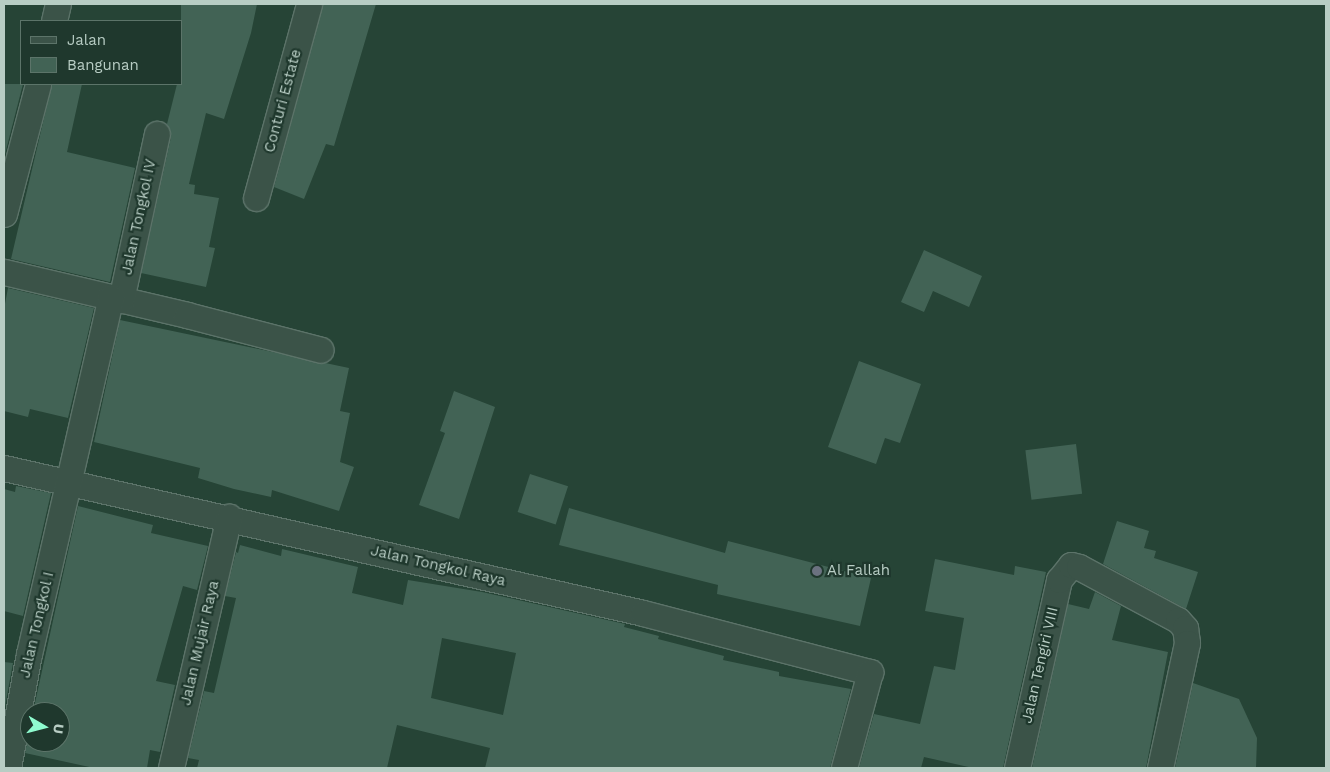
<!DOCTYPE html>
<style>
body{margin:0}
#map{position:relative;width:1330px;height:772px;overflow:hidden;background:#264436;font-family:"Work Sans",sans-serif}
div>[style]{position:absolute}
.building>*{inset:0;background:#426355;transform-origin:0 0}
.roads{filter:drop-shadow(1px 0 #5c7369) drop-shadow(-1px 0 #5c7369) drop-shadow(0 1px #5c7369) drop-shadow(0 -1px #5c7369)}
.minor>*{height:25px;margin:-12.5px;padding:0 12.5px;transform-origin:12.5px;border-radius:12.5px;background:#3b5348}
.dots>*{width:14px;height:14px;translate:-50% -50%;box-sizing:border-box;border:2px solid #1f382d;border-radius:50%}
span{translate:-50% -50%;white-space:nowrap;text-align:center;line-height:1.15;-webkit-text-stroke:4.5px #1f382d;paint-order:stroke}
.street-label{font-size:15px;color:#b8cdc4}
.poi-label{font-size:15px;color:#b8cdc4}
.left{translate:0 -50%;text-align:left}
.frame{position:absolute;inset:0;border:5px solid #b8cdc4;pointer-events:none}
.legend{position:absolute;left:20px;top:20px;width:162px;height:65px;box-sizing:border-box;background:#1f382d;border:1px solid #5c7469;margin:0;padding:6px 9px;list-style:none;font-size:15px;color:#b8cdc4}
.legend li{display:flex;align-items:center;gap:10px;height:25px}
.legend b{width:25px;border:1px solid #5c7469}
.north{position:absolute;left:20px;top:702px;width:50px;height:50px;box-sizing:border-box;background:#1f382d;border:1px solid #5c7469;border-radius:50%;rotate:98deg;font-size:14px;font-weight:700;line-height:20px;text-align:center;color:#b8cdc4}
.north::after{content:'';display:block;margin:auto;width:18px;height:22px;background:#8ffbcf;clip-path:polygon(50% 0,100% 100%,50% 72%,0 100%)}
</style>
<div id="map">
<div class="building">
<div style="clip-path:polygon(181px 4px,257px 4px,251px 33px,224px 119px,206px 113px,189px 184px,195px 185px,194px 194px,219px 198px,209px 247px,215px 248px,206px 287px,141px 273px,171px 137px,167px 124px,177px 84px,181px 84px)"></div>
<div style="clip-path:polygon(323px 4px,376px 4px,334px 146px,326px 144px,304px 199px,274px 187px)"></div>
<div style="clip-path:polygon(4px 84px,23px 84px,4px 158px)"></div>
<div style="clip-path:polygon(52px 84px,82px 84px,67px 152px,135px 168px,110px 282px,11px 259px)"></div>
<div style="clip-path:polygon(924px 250px,982px 276px,969px 307px,933px 291px,924px 312px,901px 302px)"></div>
<div style="clip-path:polygon(8px 288px,94px 308px,68px 418px,30px 409px,28px 417px,4px 411px,4px 309px)"></div>
<div style="clip-path:polygon(120px 320px,349px 368px,340px 411px,350px 413px,340px 462px,354px 467px,339px 511px,272px 490px,271px 497px,234px 489px,198px 478px,200px 468px,94px 442px)"></div>
<div style="clip-path:polygon(859px 361px,921px 384px,900px 443px,885px 438px,876px 464px,828px 447px)"></div>
<div style="clip-path:polygon(454px 391px,495px 407px,459px 519px,419px 505px,445px 433px,440px 431px)"></div>
<div style="left:1076px;top:444px;width:50px;height:51px;rotate:83deg"></div>
<div style="left:530px;top:474px;width:40px;height:40px;rotate:18deg"></div>
<div style="clip-path:polygon(16px 486px,51px 493px,23px 616px,4px 611px,4px 489px,15px 492px)"></div>
<div style="clip-path:polygon(78px 506px,153px 525px,151px 533px,208px 546px,197px 590px,183px 586px,156px 681px,175px 685px,160px 752px,150px 750px,147px 768px,94px 768px,25px 753px,30px 728px,30px 742px,60px 742px,60px 712px,33px 712px)"></div>
<div style="clip-path:polygon(569px 508px,725px 553px,728px 541px,871px 578px,860px 626px,717px 594px,718px 585px,559px 545px)"></div>
<div style="clip-path:polygon(1117px 521px,1149px 531px,1144px 548px,1156px 551px,1154px 558px,1198px 572px,1186px 609px,1103px 564px)"></div>
<div style="clip-path:polygon(evenodd,240px 545px,281px 556px,282px 549px,358px 567px,352px 593px,403px 605px,408px 580px,482px 592px,625px 624px,624px 627px,659px 636px,658px 639px,724px 656px,723px 660px,779px 672px,779px 676px,851px 689px,830px 768px,485px 768px,490px 748px,397px 725px,387px 768px,197px 768px,199px 760px,188px 758px,204px 691px,214px 693px,236px 598px,225px 596px,236px 552px,238px 553px,240px 545px,442px 638px,516px 653px,503px 715px,431px 698px,442px 638px)"></div>
<div style="clip-path:polygon(935px 559px,1014px 575px,1015px 566px,1046px 572px,1003px 768px,973px 768px,924px 757px,921px 768px,859px 768px,874px 714px,920px 724px,934px 666px,955px 670px,964px 618px,925px 611px)"></div>
<div style="clip-path:polygon(1095px 592px,1121px 606px,1112px 640px,1168px 652px,1146px 768px,1032px 768px,1068px 604px,1089px 609px)"></div>
<div style="clip-path:polygon(4px 662px,13px 663px,4px 712px)"></div>
<div style="clip-path:polygon(1193px 683px,1239px 699px,1257px 738px,1256px 768px,1175px 768px)"></div>
</div>
<div class="roads">
<div class="minor">
<div style="left:54px;top:21px;width:17px;rotate:-77deg"></div>
<div style="left:256px;top:198px;width:201px;rotate:-74.7deg"></div>
<div style="left:4px;top:214px;width:134px;rotate:-75.3deg"></div>
<div style="left:4px;top:272px;width:188px;rotate:13.2deg"></div>
<div style="left:187px;top:315px;width:138px;rotate:14.6deg"></div>
<div style="left:121px;top:300px;width:170px;rotate:-77.8deg"></div>
<div style="left:4px;top:468px;width:655px;rotate:12.78deg"></div>
<div style="left:643px;top:613px;width:235px;rotate:14.6deg"></div>
<div style="left:870px;top:672px;width:99px;rotate:105.2deg"></div>
<div style="left:8px;top:768px;width:116px;rotate:-79.6deg"></div>
<div style="left:29px;top:654px;width:366px;rotate:-77.1deg"></div>
<div style="left:171px;top:768px;width:258px;rotate:-77deg"></div>
<div style="left:1017px;top:768px;width:193px;rotate:-77.4deg"></div>
<div style="left:1059px;top:580px;width:19px;rotate:-51deg"></div>
<div style="left:1071px;top:565px;width:8px;rotate:14deg"></div>
<div style="left:1079px;top:567px;width:112px;rotate:28.2deg"></div>
<div style="left:1178px;top:620px;width:11px;rotate:49deg"></div>
<div style="left:1185px;top:628px;width:15px;rotate:82deg"></div>
<div style="left:1187px;top:643px;width:128px;rotate:102.2deg"></div>
</div>
</div>
<div class="dots">
<div style="left:817px;top:571px;background:#6b7280"></div>
</div>
<div class="street-label">
<span style="left:283px;top:101px;rotate:-75deg">Conturi Estate</span>
<span style="left:139px;top:217px;rotate:-78deg">Jalan Tongkol IV</span>
<span style="left:438px;top:566px;rotate:13deg">Jalan Tongkol Raya</span>
<span style="left:37px;top:625px;rotate:-77deg">Jalan Tongkol I</span>
<span style="left:200px;top:643px;rotate:-77deg">Jalan Mujair Raya</span>
<span style="left:1040px;top:665px;rotate:-77deg">Jalan Tengiri VIII</span>
</div>
<div class="poi-label">
<span class="left" style="left:827px;top:571px">Al Fallah</span>
</div>
<div class="frame"></div>
<ul class="legend">
<li><b style="height:6px;background:#3b5348"></b>Jalan</li>
<li><b style="height:14px;background:#426355"></b>Bangunan</li>
</ul>
<div class="north">U</div>
</div>
